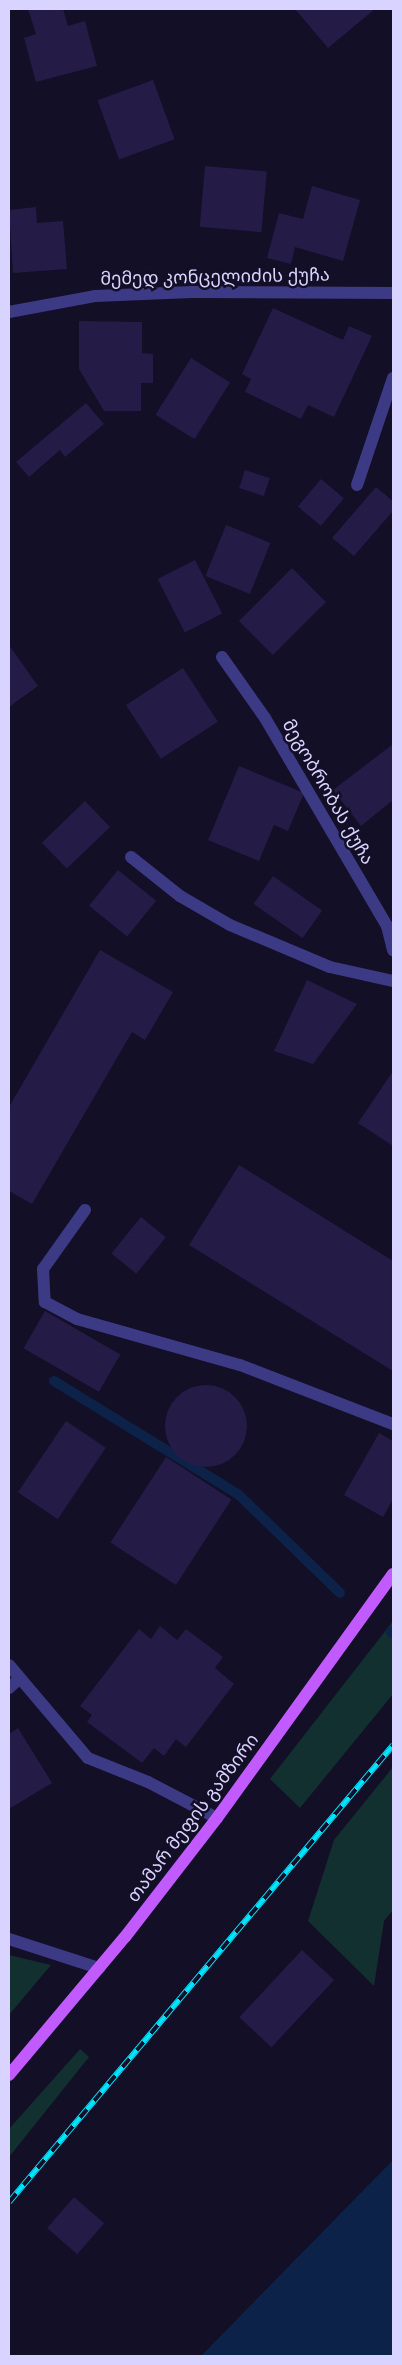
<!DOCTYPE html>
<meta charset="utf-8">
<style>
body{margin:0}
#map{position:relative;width:402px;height:2365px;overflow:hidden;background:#130f26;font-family:Raleway,"Noto Sans Georgian",sans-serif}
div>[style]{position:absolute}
.green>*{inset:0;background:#12302f}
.water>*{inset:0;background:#0c2248}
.stream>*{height:10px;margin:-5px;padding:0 5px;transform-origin:5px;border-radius:5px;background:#0c2248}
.building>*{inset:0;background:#241b47;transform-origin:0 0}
.round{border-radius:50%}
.service>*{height:12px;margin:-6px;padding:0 6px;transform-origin:6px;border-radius:6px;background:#3d3a85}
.minor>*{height:12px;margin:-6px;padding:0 6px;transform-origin:6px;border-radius:6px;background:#3d3a85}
.primary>*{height:12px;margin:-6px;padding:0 6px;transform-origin:6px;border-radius:6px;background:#c25bff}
.rail>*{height:5.5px;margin-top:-2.75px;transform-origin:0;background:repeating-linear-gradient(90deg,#130f26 0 11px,#00e5ff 0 22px);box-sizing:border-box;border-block:1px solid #00e5ff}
span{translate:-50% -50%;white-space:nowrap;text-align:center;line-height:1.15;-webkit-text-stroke:5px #130f26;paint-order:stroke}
.street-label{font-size:18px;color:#d9d4ff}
.frame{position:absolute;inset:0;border:10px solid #d9d4ff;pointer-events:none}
</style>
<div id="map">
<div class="green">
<div style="clip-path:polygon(393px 1621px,393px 1694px,300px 1808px,270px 1779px)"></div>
<div style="clip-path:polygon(393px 1767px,393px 1910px,384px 1921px,374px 1986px,308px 1921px,334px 1840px)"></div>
<div style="clip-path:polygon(9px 1955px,51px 1965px,9px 2015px)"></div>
<div style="clip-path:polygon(80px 2049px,89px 2057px,9px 2157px,9px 2129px)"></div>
</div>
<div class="water">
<div style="clip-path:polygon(393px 2160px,393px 2356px,201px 2356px,341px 2213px)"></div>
</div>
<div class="stream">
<div style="left:54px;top:1381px;width:216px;rotate:31.6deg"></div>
<div style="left:238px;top:1494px;width:142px;rotate:44.1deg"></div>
<div style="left:391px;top:1632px;width:3px;rotate:45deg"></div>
</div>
<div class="building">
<div style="clip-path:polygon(28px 9px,63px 9px,68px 26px,85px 21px,97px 66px,36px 82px,24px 38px,36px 34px)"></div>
<div style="clip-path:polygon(295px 9px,375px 9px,328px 48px)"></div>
<div style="left:153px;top:80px;width:63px;height:59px;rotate:70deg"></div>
<div style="left:205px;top:166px;width:62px;height:61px;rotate:5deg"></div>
<div style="clip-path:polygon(312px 186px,360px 200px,343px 261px,295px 247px,291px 264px,267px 258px,279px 213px,303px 219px)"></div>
<div style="clip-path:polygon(36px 207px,37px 223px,63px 221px,67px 269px,13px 273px,9px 210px)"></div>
<div style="clip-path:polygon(273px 308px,343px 340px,349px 326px,372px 336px,334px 417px,308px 405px,301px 419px,245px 392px,251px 379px,242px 374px)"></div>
<div style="clip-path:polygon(79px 321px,142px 322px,142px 353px,153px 354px,153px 383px,141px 383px,141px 411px,104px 411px,79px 369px)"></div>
<div style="left:191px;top:358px;width:46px;height:67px;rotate:32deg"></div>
<div style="clip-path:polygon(86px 403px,104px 424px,65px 457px,60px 450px,29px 477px,16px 462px)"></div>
<div style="left:245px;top:470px;width:26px;height:19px;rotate:18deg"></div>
<div style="left:321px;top:479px;width:30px;height:36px;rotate:40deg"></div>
<div style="clip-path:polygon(376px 487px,393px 501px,393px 511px,354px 556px,332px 538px)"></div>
<div style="left:226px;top:525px;width:48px;height:55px;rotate:22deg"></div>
<div style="left:195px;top:560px;width:60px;height:42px;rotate:63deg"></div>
<div style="left:292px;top:568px;width:48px;height:75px;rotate:45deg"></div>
<div style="clip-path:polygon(9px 645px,38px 686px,9px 707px)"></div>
<div style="left:183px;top:668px;width:64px;height:68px;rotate:57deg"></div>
<div style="clip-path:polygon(393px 744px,393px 800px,361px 826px,333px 790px)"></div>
<div style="clip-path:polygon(239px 766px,304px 793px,288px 831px,274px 825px,259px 861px,208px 840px)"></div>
<div style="left:85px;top:801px;width:36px;height:60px;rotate:46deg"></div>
<div style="left:118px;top:870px;width:49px;height:46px;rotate:39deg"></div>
<div style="left:273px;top:876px;width:60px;height:34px;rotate:35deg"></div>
<div style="clip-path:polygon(100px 950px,173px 992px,145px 1040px,132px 1032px,32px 1204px,9px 1191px,9px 1107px)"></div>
<div style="clip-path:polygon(307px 980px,357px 1004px,313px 1064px,274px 1051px)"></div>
<div style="clip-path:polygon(393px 1071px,393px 1146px,358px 1123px)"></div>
<div style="clip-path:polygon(239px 1165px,393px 1261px,393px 1371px,189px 1245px)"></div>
<div style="left:141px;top:1217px;width:32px;height:47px;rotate:39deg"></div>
<div style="left:45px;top:1311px;width:87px;height:43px;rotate:30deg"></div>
<div class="round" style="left:165px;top:1385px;width:82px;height:82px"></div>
<div style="left:66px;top:1421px;width:48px;height:86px;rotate:34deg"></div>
<div style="clip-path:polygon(379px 1433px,393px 1441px,393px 1499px,383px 1517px,344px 1495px)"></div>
<div style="left:166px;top:1457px;width:78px;height:102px;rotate:33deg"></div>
<div style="clip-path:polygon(160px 1626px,177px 1640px,186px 1629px,223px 1657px,215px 1668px,234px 1684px,186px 1747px,176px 1739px,164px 1756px,154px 1748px,142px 1763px,87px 1722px,92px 1715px,80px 1706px,139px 1629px,151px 1639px)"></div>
<div style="clip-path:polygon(18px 1728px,52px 1783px,9px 1809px,9px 1734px)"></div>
<div style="left:302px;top:1950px;width:44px;height:92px;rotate:43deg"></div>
<div style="left:74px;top:2197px;width:40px;height:41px;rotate:41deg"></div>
</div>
<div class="service">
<div style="left:357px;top:485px;width:113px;rotate:-71.4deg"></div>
<div style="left:131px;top:857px;width:63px;rotate:38.5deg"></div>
<div style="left:180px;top:896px;width:58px;rotate:30.1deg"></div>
<div style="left:230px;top:925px;width:108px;rotate:22.8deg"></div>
<div style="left:330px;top:967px;width:65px;rotate:12.5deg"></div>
<div style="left:9px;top:1688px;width:13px;rotate:-42deg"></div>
</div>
<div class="minor">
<div style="left:9px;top:312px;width:87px;rotate:-10.5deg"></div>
<div style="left:95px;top:296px;width:97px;rotate:-2.4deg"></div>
<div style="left:192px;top:292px;width:201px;rotate:0.3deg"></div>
<div style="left:222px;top:657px;width:75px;rotate:54.8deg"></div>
<div style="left:265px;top:718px;width:241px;rotate:59.6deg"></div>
<div style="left:387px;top:926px;width:25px;rotate:76deg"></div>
<div style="left:85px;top:1210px;width:72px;rotate:125.4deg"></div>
<div style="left:43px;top:1269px;width:33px;rotate:87deg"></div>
<div style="left:45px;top:1302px;width:36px;rotate:28deg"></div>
<div style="left:77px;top:1319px;width:169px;rotate:15.8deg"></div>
<div style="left:240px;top:1365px;width:164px;rotate:21.1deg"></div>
<div style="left:9px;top:1665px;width:122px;rotate:49.7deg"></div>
<div style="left:88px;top:1758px;width:65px;rotate:21.8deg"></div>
<div style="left:148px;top:1782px;width:78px;rotate:27.6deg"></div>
<div style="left:9px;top:1939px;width:95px;rotate:17.9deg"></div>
</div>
<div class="primary">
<div style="left:9px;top:2075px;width:180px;rotate:-50deg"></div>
<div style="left:125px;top:1937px;width:150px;rotate:-52.3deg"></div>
<div style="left:217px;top:1818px;width:301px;rotate:-54.2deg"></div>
</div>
<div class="rail">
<div style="left:9px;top:2202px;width:597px;rotate:-49.96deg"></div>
</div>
<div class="street-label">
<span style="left:215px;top:277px;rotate:-1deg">მემედ კონცელიძის ქუჩა</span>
<span style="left:328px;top:792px;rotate:60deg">მეგობრობას ქუჩა</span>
<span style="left:193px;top:1818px;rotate:-53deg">თამარ მეფის გამზირი</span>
</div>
<div class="frame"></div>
</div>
